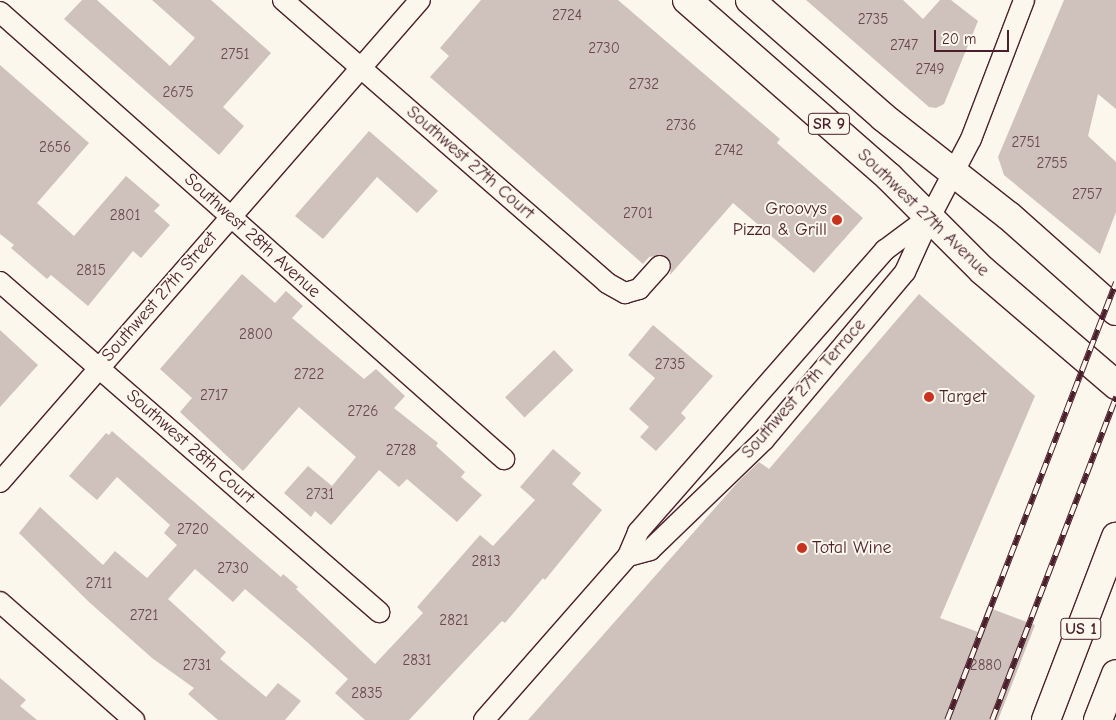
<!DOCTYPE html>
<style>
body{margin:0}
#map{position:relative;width:1116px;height:720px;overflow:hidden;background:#fbf7ec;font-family:"Comic Neue",sans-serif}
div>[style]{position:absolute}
.building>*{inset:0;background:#cfc2bc;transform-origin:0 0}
.roads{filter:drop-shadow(1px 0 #4a1f2b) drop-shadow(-1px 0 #4a1f2b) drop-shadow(0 1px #4a1f2b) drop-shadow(0 -1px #4a1f2b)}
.minor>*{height:20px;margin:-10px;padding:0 10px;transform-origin:10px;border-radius:10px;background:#fbf7ec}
.trunk>*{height:28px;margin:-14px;padding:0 14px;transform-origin:14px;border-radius:14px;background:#fbf7ec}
.rail>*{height:5.5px;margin-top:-2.75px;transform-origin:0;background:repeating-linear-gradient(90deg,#fbf7ec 0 11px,#4a1f2b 0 22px);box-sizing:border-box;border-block:1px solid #4a1f2b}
.dots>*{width:14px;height:14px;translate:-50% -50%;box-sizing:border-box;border:2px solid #fbf7ec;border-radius:50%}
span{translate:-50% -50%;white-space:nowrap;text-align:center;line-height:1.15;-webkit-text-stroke:4px #fbf7ec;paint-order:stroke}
.number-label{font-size:15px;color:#6b484f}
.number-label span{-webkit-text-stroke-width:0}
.shield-label span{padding:1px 4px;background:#fbf7ec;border:1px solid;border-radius:4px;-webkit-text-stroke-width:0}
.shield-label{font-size:16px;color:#4a1f2b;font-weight:700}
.street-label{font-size:18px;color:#4a1f2b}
.poi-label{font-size:18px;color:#4a1f2b}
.right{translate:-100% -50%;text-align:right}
.left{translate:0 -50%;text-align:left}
.scale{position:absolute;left:934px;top:30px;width:75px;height:22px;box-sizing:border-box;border:2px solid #4a1f2b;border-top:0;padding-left:6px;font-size:15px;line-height:18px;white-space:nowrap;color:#4a1f2b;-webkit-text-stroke:4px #fbf7ec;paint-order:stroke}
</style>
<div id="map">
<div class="building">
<div style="clip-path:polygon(82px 0,97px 0,170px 66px,195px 38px,152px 0,211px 0,271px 53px,223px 107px,244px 126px,219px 155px,64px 19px)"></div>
<div style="clip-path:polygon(481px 0,618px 0,780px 139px,777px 143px,863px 218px,814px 273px,733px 203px,670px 275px,671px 262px,663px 255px,649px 257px,643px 264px,430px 77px,449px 56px,440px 48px)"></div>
<div style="clip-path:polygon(806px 0,903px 0,923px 19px,940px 0,951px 0,978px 21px,944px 104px,936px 108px,929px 107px)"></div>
<div style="clip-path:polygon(1064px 0,1116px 0,1116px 109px,1098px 94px,1088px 136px,1116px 162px,1116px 212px,1100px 254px,1004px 175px,998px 157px)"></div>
<div style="clip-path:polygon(0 65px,89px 143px,37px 203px,74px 236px,126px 176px,160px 205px,154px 211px,170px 225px,141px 258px,133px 251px,88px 306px,51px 275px,47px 279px,11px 248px,14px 245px,0 234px)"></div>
<div style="clip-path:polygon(369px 131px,438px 191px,417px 213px,377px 177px,323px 239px,295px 216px)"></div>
<div style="clip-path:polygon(242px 274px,275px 303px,286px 291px,303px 306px,292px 318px,364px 379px,376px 369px,405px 396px,394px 408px,438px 443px,436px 446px,465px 472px,461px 477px,482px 495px,457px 522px,407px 479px,399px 487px,379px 470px,331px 525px,315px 511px,311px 517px,284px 493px,308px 466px,332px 486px,356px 457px,299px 407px,243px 471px,180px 412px,192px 398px,160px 369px)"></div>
<div style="clip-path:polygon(919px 294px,1035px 396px,940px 618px,978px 632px,987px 607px,1035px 625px,998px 720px,528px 720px,738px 482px,759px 462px,769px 469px)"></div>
<div style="clip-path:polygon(653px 325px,713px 376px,681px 413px,686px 418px,656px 451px,640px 437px,649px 427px,629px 409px,655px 378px,628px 355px)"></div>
<div style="clip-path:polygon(0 330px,38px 365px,0 407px)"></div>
<div style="left:554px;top:350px;width:28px;height:68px;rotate:46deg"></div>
<div style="clip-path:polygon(112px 431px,281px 577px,283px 574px,298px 587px,296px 589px,375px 664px,423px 613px,417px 607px,480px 535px,493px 546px,535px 500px,520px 487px,553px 449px,581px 473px,572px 484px,602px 510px,545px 580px,543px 578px,505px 623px,502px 621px,409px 720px,365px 720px,335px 693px,348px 679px,307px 642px,245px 589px,233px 602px,195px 569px,168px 599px,226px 652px,220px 659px,266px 697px,278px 683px,301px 701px,285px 720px,218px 720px,188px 694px,194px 688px,152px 658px,89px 602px,19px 533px,40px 507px,103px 565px,115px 551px,147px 578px,177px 545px,164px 533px,170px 525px,117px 477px,97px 500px,69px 476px,106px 433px,109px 435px)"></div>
<div style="clip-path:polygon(0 678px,26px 700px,20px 706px,37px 720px,0 720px)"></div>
</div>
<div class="roads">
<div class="minor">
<div style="left:283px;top:0;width:430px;rotate:41.1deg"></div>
<div style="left:607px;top:283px;width:21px;rotate:29deg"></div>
<div style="left:625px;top:293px;width:15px;rotate:-16deg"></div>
<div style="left:639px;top:289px;width:31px;rotate:-48deg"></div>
<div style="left:0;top:12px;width:674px;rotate:41.57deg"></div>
<div style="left:0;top:282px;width:503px;rotate:41.05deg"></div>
<div style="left:0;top:482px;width:639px;rotate:-48.93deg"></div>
<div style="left:628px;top:556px;width:23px;rotate:-15deg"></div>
<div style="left:650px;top:550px;width:158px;rotate:-44deg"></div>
<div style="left:764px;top:440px;width:219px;rotate:-50deg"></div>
<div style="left:905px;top:272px;width:60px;rotate:-65.6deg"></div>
<div style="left:930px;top:217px;width:88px;rotate:-62.3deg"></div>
<div style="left:971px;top:139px;width:149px;rotate:-69.1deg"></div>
<div style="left:0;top:602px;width:179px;rotate:41.4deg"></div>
<div style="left:484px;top:720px;width:218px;rotate:-48.7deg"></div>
<div style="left:628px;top:556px;width:26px;rotate:-67deg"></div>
<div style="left:638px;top:532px;width:375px;rotate:-48.8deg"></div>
<div style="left:885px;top:250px;width:54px;rotate:-36.7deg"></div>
</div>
<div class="trunk">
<div style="left:687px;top:0;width:269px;rotate:41.2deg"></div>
<div style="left:889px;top:177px;width:132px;rotate:45deg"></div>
<div style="left:982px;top:270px;width:177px;rotate:40.6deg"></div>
<div style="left:750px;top:0;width:177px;rotate:41.3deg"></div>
<div style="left:883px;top:117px;width:160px;rotate:38.2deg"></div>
<div style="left:1009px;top:216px;width:143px;rotate:41.6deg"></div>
<div style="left:1046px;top:720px;width:196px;rotate:-69.1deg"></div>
<div style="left:1098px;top:720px;width:49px;rotate:-68.6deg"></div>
</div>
</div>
<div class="rail">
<div style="left:947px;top:720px;width:469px;rotate:-68.9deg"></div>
<div style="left:992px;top:720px;width:346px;rotate:-69deg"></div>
</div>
<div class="dots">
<div style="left:837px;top:220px;background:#c8321e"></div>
<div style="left:929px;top:397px;background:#c8321e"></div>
<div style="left:802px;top:548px;background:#c8321e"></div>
</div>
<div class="number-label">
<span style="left:567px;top:16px">2724</span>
<span style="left:873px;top:20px">2735</span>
<span style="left:904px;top:46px">2747</span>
<span style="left:604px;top:49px">2730</span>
<span style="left:235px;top:55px">2751</span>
<span style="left:930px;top:70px">2749</span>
<span style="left:644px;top:85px">2732</span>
<span style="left:178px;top:93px">2675</span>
<span style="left:681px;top:126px">2736</span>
<span style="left:1026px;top:143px">2751</span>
<span style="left:55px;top:148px">2656</span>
<span style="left:729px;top:151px">2742</span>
<span style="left:1052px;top:164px">2755</span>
<span style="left:1087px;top:195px">2757</span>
<span style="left:638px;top:214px">2701</span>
<span style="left:125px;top:216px">2801</span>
<span style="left:91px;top:271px">2815</span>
<span style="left:256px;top:335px">2800</span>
<span style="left:670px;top:365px">2735</span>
<span style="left:309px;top:375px">2722</span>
<span style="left:214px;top:396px">2717</span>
<span style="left:363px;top:412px">2726</span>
<span style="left:401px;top:451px">2728</span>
<span style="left:320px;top:495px">2731</span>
<span style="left:193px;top:530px">2720</span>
<span style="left:486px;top:562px">2813</span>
<span style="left:233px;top:569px">2730</span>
<span style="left:99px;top:584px">2711</span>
<span style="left:144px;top:616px">2721</span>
<span style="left:454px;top:621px">2821</span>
<span style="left:417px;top:661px">2831</span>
<span style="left:197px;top:666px">2731</span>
<span style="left:986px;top:666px">2880</span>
<span style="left:367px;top:694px">2835</span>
</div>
<div class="shield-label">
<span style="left:829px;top:124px">SR 9</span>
<span style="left:1081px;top:629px">US 1</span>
</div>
<div class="street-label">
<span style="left:470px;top:163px;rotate:41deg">Southwest 27th Court</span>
<span style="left:923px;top:213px;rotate:44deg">Southwest 27th Avenue</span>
<span style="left:252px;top:236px;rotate:42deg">Southwest 28th Avenue</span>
<span style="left:160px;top:297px;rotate:-49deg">Southwest 27th Street</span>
<span style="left:804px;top:389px;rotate:-49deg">Southwest 27th Terrace</span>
<span style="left:190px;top:447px;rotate:41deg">Southwest 28th Court</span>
</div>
<div class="poi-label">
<span class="right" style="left:827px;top:220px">Groovys<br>Pizza &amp; Grill</span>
<span class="left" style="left:939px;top:397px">Target</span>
<span class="left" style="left:812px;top:548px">Total Wine</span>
</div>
<div class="scale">20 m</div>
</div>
